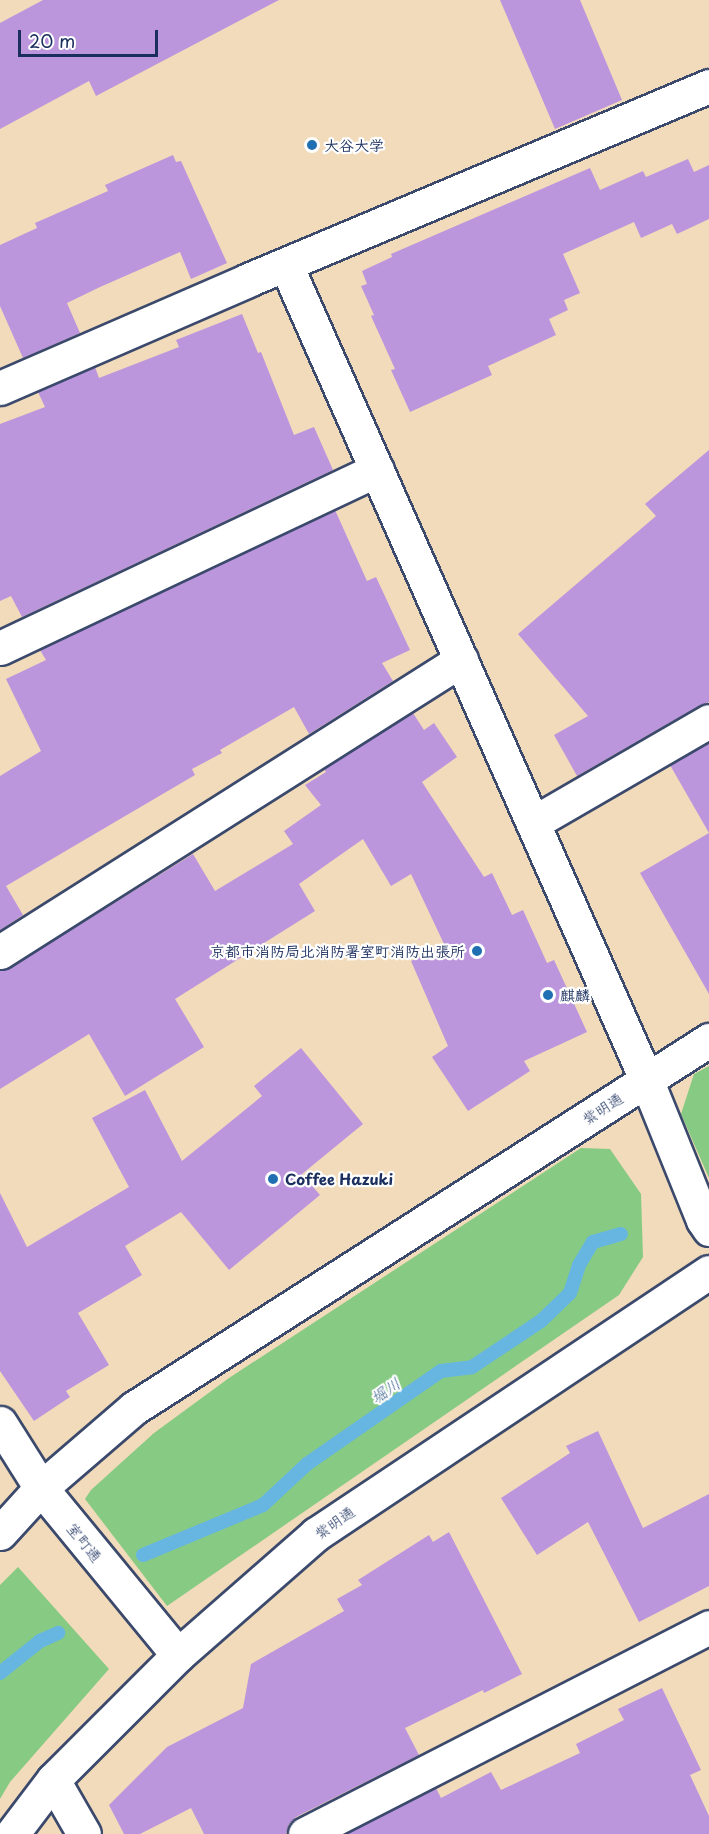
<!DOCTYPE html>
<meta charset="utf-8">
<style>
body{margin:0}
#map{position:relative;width:709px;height:1834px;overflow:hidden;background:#f1dbba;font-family:"Playpen Sans","Klee One",sans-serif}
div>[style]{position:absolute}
.green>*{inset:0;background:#87ca83}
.stream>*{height:14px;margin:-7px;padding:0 7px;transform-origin:7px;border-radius:7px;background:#67b6e2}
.building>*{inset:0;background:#bb96dd}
.roads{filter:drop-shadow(2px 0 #3b496c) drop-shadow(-2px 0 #3b496c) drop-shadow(0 2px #3b496c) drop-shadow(0 -2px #3b496c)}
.street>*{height:33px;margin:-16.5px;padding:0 16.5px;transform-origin:16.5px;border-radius:16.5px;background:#fff}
.dots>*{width:16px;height:16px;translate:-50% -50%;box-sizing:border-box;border:3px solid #fff;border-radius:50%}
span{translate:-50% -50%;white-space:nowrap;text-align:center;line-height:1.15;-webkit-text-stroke:4.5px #fff;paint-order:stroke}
.poi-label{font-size:15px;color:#1b2f5e;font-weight:700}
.left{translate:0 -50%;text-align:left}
.right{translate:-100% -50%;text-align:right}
.street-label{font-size:15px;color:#1b2f5e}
.water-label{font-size:16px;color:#365e8c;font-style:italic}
.scale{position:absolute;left:18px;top:30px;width:140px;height:27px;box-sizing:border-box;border:3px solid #1b2f5e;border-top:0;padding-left:8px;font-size:18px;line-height:21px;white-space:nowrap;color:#1b2f5e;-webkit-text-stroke:4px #fff;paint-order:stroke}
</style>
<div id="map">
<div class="green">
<div style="clip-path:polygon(709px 1066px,709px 1178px,681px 1114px,694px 1074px)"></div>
<div style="clip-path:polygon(581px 1148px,610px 1149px,641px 1194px,643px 1257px,619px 1295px,167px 1606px,85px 1499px,91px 1490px,154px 1433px,229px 1378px)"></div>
<div style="clip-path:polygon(18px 1567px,109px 1669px,10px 1782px,0 1799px,0 1585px)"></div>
</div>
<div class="stream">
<div style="left:143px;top:1555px;width:130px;rotate:-22.6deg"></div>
<div style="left:263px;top:1505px;width:60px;rotate:-43deg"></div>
<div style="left:307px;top:1464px;width:163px;rotate:-34.8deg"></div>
<div style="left:441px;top:1371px;width:31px;rotate:-7deg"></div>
<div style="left:472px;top:1367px;width:83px;rotate:-33.7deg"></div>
<div style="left:541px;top:1321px;width:40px;rotate:-44deg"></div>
<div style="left:570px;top:1293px;width:29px;rotate:-72deg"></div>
<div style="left:579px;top:1265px;width:27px;rotate:-59deg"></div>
<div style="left:593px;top:1242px;width:29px;rotate:-16deg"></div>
<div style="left:0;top:1673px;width:51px;rotate:-38.7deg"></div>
<div style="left:40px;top:1641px;width:20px;rotate:-24deg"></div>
</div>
<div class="building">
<div style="clip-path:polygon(43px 0,279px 0,96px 96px,89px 81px,0 129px,0 23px)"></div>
<div style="clip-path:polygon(500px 0,580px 0,622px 100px,555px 129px)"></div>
<div style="clip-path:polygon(173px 155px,176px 162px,181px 161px,227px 263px,191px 279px,180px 252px,100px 287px,67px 303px,80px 333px,23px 358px,0 306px,0 245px,37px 228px,35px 223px,108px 191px,105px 185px)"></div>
<div style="clip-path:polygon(688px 159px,694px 172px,709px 165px,709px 219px,677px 234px,672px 224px,641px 238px,634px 222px,563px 254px,580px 293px,564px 300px,568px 310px,549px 319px,556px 335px,488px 366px,492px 375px,410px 412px,391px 370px,395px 369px,371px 316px,374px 315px,361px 286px,367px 284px,362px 271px,392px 257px,391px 254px,590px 168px,600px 190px,643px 171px,646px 177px)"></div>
<div style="clip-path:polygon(242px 314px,258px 353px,261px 352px,294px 435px,314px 427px,333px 470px,22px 617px,11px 596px,0 601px,0 424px,45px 407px,38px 392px,95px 367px,99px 378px,179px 347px,176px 340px)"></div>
<div style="clip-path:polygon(709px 450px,709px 702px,700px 705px,577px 776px,554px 735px,588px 716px,518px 634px,656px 516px,645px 504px)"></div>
<div style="clip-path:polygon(335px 510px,367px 581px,376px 577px,410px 650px,382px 663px,393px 681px,309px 734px,294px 707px,220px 750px,222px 753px,192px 769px,195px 775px,6px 886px,23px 915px,0 930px,0 776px,41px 751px,6px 679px,46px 660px,40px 650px)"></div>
<div style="clip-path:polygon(413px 713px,424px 730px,434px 723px,457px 757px,422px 782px,484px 877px,492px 873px,512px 915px,523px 910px,547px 963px,554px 960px,587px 1032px,524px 1061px,530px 1071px,468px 1111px,432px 1057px,448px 1046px,411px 961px,445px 946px,411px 874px,391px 886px,363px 839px,299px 884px,315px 911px,175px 999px,204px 1047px,125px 1096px,89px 1034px,0 1089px,0 971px,10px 968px,193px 854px,215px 891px,293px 844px,284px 831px,321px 805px,305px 785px,326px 772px,324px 769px)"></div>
<div style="clip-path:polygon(709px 743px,709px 833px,670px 765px)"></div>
<div style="clip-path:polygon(709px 833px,709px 994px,640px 873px)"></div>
<div style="clip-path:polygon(301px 1048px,363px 1124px,302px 1174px,320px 1195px,229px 1270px,181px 1212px,125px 1246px,142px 1275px,78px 1313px,109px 1365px,66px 1391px,70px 1397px,34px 1421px,0 1371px,0 1193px,27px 1247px,129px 1187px,92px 1118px,145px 1090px,182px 1161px,262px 1096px,254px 1086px)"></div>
<div style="clip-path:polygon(598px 1431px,643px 1528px,709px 1494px,709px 1586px,639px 1622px,588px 1522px,537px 1555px,501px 1498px,570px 1453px,566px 1446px)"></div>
<div style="clip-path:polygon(449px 1532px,522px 1674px,484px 1693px,483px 1690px,405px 1728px,419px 1755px,296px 1817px,289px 1824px,286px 1834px,204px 1834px,191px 1808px,140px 1834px,124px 1834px,109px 1805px,167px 1747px,243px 1708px,251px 1664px,344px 1611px,337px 1599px,362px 1585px,358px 1580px,429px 1535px,433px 1542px)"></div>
<div style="clip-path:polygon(662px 1688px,701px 1770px,690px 1775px,709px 1816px,709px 1834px,346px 1834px,436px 1788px,441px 1798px,491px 1772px,501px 1790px,580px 1753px,576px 1744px,624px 1720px,618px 1709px)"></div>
</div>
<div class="roads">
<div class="street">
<div style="left:286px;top:265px;width:890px;rotate:66.14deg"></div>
<div style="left:646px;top:1079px;width:152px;rotate:68deg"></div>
<div style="left:703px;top:1220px;width:11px;rotate:56deg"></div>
<div style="left:0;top:388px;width:270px;rotate:-23.5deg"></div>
<div style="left:248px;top:280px;width:500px;rotate:-22.82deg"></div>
<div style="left:0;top:648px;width:417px;rotate:-25.3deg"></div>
<div style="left:533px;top:823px;width:203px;rotate:-30.1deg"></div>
<div style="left:0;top:952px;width:546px;rotate:-32.35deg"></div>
<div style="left:0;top:1423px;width:77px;rotate:57.8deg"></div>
<div style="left:41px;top:1488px;width:216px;rotate:50.6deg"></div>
<div style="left:0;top:1533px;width:61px;rotate:-47.7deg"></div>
<div style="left:41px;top:1488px;width:123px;rotate:-40.7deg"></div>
<div style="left:134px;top:1408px;width:683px;rotate:-32.62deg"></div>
<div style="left:53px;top:1780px;width:62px;rotate:60.1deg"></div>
<div style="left:12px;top:1834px;width:68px;rotate:-52.8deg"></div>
<div style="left:53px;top:1780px;width:177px;rotate:-45deg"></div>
<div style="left:178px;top:1655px;width:184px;rotate:-41.2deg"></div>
<div style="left:316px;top:1534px;width:472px;rotate:-33.7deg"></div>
<div style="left:305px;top:1834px;width:454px;rotate:-27.1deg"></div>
</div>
</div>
<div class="dots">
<div style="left:312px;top:145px;background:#1f6fb2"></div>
<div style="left:477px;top:951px;background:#1f6fb2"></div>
<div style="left:548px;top:995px;background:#1f6fb2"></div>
<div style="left:273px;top:1179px;background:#1f6fb2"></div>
</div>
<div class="poi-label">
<span class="left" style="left:324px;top:145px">大谷大学</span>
<span class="right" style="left:465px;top:951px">京都市消防局北消防署室町消防出張所</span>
<span class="left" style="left:560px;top:995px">麒麟</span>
<span class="left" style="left:285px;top:1179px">Coffee Hazuki</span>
</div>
<div class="street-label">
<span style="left:602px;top:1108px;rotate:-33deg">紫明通</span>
<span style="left:334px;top:1522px;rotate:-35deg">紫明通</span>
<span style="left:85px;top:1542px;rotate:51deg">室町通</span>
</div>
<div class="water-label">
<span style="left:385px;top:1390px;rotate:-35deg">堀川</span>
</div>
<div class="scale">20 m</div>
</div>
